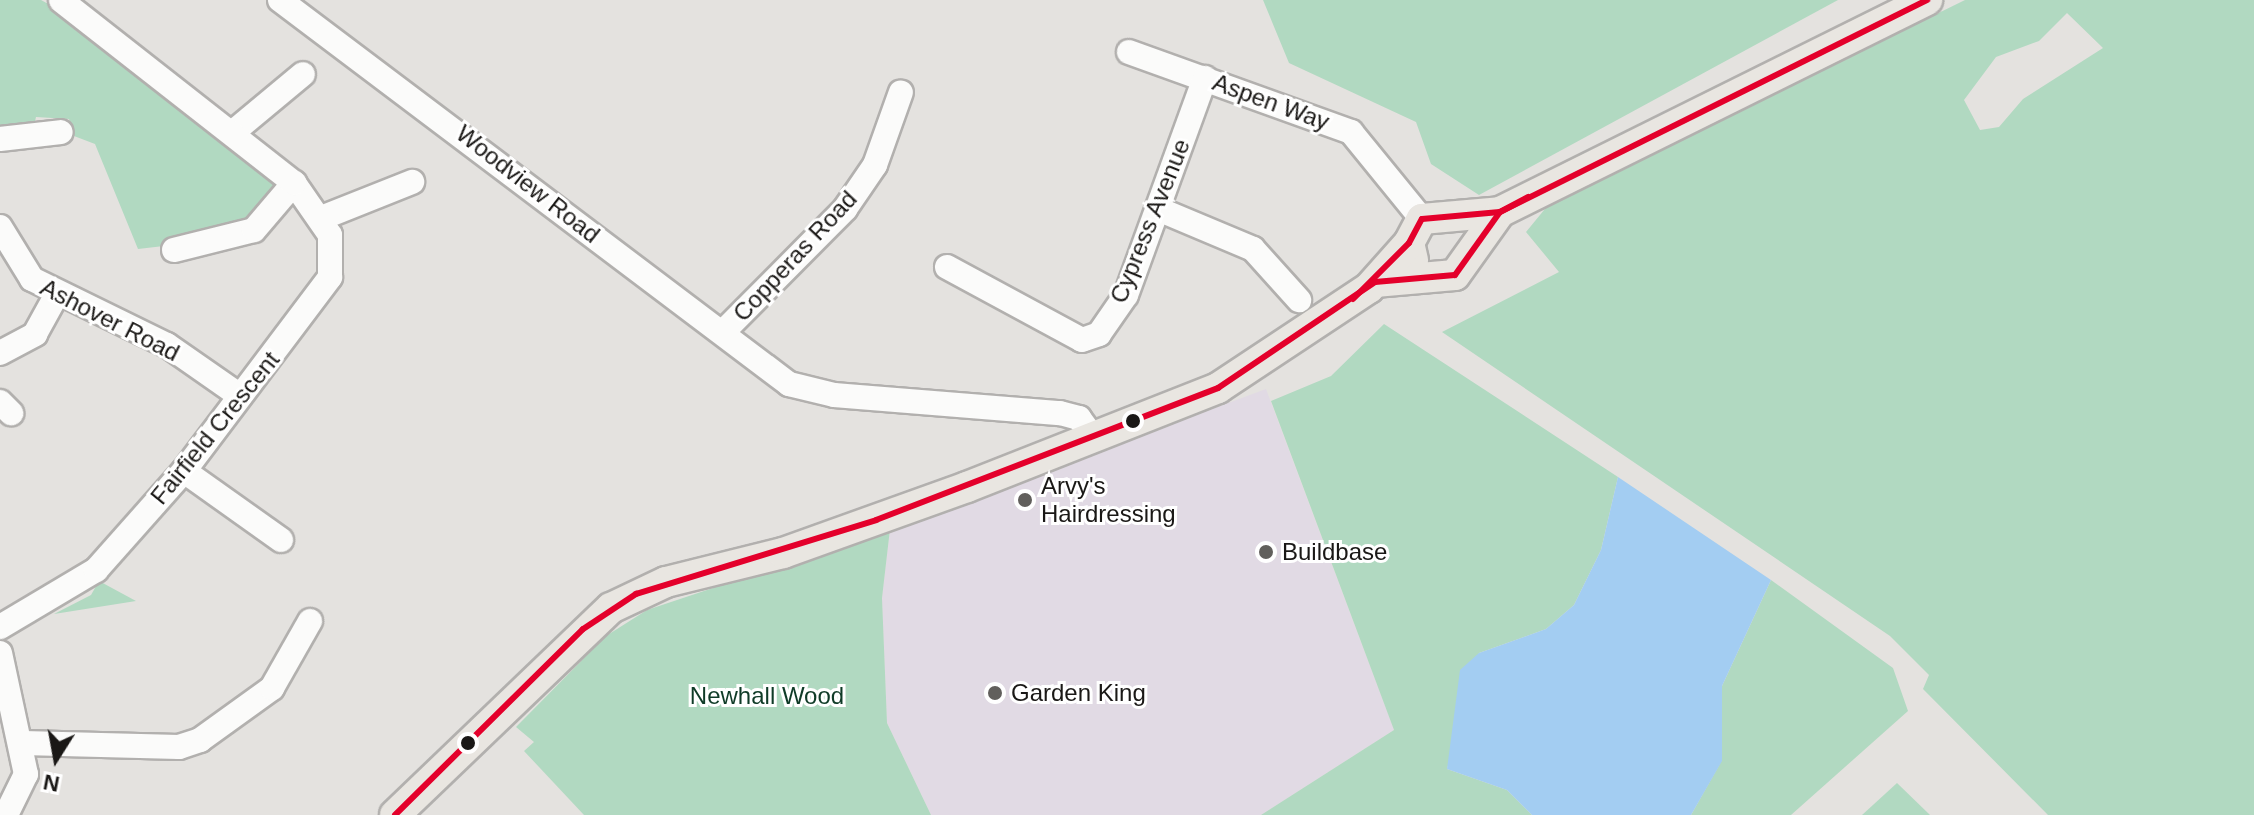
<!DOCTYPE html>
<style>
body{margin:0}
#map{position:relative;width:2254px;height:815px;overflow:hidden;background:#e4e2df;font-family:Arial,sans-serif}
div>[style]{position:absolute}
.commercial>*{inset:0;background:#e1dae4}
.green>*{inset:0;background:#b1d9c1}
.water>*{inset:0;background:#a3cdf2}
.roads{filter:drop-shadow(2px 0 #b2b0ae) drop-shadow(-2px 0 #b2b0ae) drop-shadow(0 2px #b2b0ae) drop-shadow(0 -2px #b2b0ae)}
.minor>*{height:24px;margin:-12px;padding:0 12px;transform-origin:12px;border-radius:12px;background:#fbfbfa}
.major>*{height:30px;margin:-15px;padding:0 15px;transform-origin:15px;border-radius:15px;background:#e9e6e1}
.bus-1>*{height:6px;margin:-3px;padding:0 3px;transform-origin:3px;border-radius:3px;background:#e4002b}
.dots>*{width:22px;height:22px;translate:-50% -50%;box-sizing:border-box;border:4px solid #fff;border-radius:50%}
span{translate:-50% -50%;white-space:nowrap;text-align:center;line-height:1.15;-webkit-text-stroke:6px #fff;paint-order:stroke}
.street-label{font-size:24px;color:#1a1816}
.poi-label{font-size:24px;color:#1a1816}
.left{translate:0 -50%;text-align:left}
.park-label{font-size:24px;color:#0f3b27}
.north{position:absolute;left:16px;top:719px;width:80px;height:80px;-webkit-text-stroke:6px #fff;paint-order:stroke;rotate:191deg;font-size:22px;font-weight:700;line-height:32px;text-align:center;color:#1a1816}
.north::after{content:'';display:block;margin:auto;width:28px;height:36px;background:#1a1816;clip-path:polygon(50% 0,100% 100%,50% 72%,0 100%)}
</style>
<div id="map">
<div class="commercial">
<div style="clip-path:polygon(1266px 389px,1394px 730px,1261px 815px,931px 815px,887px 723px,882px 598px,890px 529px)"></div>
</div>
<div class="green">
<div style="clip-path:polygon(0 0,41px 0,87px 25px,285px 188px,261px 217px,181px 244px,138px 249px,95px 144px,74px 136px,69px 119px,36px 117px,33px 130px,0 132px)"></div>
<div style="clip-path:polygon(1263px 0,1838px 0,1479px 195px,1431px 164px,1416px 122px,1289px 63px)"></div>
<div style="clip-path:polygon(evenodd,1965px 0,2254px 0,2254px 815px,2048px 815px,1923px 689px,1929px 675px,1890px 636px,1442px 332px,1559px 272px,1526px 232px,1549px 204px,1965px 0,2067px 13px,2103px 48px,2023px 99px,1999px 127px,1980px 130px,1964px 100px,1996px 57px,2039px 41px,2067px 13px)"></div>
<div style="clip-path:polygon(1384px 324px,1618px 477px,1601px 550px,1574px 605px,1546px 629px,1479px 653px,1447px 769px,1507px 790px,1532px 815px,1261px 815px,1394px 730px,1271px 401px,1331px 376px)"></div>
<div style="clip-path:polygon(890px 529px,882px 598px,887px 723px,931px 815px,584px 815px,524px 751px,534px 742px,516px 727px,606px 636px,647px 610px)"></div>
<div style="clip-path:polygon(1771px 580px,1893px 668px,1908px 711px,1791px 815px,1691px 815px,1722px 760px,1722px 686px)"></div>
<div style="clip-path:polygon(99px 581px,136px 601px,54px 614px,91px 595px)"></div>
<div style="clip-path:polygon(1897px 783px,1930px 815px,1862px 815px)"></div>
</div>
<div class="water">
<div style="clip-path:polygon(1618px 477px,1771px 580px,1722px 686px,1722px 761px,1691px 815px,1532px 815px,1507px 790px,1447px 769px,1460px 670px,1479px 653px,1546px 629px,1574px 605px,1601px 550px)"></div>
</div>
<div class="roads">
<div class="minor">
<div style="left:280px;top:0;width:638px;rotate:37.03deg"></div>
<div style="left:789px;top:384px;width:46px;rotate:13.7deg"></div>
<div style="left:834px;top:395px;width:227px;rotate:4.6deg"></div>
<div style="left:1060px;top:413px;width:20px;rotate:15deg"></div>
<div style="left:1079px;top:418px;width:24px;rotate:54deg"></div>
<div style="left:1129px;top:52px;width:236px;rotate:19.8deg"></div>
<div style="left:1351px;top:132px;width:112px;rotate:50.8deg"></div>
<div style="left:232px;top:133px;width:92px;rotate:-39.7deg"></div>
<div style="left:0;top:139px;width:61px;rotate:-6.5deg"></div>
<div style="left:1158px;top:209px;width:103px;rotate:22.8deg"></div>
<div style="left:1253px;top:249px;width:69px;rotate:48deg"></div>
<div style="left:324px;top:217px;width:95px;rotate:-21.7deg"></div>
<div style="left:0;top:227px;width:61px;rotate:58.4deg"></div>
<div style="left:32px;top:279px;width:150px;rotate:26.1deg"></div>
<div style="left:167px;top:345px;width:89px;rotate:34.9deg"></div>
<div style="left:174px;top:250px;width:82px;rotate:-14deg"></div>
<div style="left:254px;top:230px;width:62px;rotate:-49.6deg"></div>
<div style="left:947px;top:267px;width:153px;rotate:28.4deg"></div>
<div style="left:1082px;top:340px;width:18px;rotate:-19deg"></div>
<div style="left:1099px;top:334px;width:47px;rotate:-55.3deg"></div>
<div style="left:1126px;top:295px;width:231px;rotate:-70deg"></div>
<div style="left:724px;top:331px;width:172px;rotate:-45.2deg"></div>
<div style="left:845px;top:209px;width:53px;rotate:-55.7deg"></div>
<div style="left:875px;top:165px;width:77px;rotate:-70.4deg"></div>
<div style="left:0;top:353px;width:40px;rotate:-28deg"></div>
<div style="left:35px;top:334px;width:46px;rotate:-61.2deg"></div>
<div style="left:0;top:402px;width:16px;rotate:45deg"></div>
<div style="left:184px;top:471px;width:119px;rotate:35.4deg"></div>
<div style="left:0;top:627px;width:112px;rotate:-30.7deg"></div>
<div style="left:96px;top:570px;width:132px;rotate:-48.4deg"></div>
<div style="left:184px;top:471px;width:243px;rotate:-53deg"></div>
<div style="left:330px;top:277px;width:42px;rotate:-90deg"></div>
<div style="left:330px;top:235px;width:63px;rotate:-124.7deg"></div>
<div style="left:294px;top:183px;width:296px;rotate:-141.9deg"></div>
<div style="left:0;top:653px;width:124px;rotate:77.9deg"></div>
<div style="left:26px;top:774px;width:46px;rotate:116deg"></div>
<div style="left:23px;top:743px;width:156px;rotate:1.5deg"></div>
<div style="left:179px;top:747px;width:22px;rotate:-18deg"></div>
<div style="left:200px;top:740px;width:89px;rotate:-35.8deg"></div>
<div style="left:272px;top:688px;width:77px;rotate:-60.4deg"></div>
</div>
<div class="major">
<div style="left:1413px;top:260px;width:17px;rotate:-103deg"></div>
<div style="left:1409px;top:243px;width:27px;rotate:-62deg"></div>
<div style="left:1422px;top:219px;width:78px;rotate:-5.1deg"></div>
<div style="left:1375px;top:282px;width:80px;rotate:-5deg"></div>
<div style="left:1455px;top:275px;width:77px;rotate:-54.5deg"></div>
<div style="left:1500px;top:212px;width:477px;rotate:-26.4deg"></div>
<div style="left:395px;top:815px;width:299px;rotate:-43.8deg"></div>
<div style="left:611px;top:608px;width:61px;rotate:-25.3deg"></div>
<div style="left:666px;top:582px;width:121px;rotate:-13.9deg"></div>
<div style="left:783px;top:553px;width:195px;rotate:-19.7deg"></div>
<div style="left:967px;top:487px;width:270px;rotate:-21.5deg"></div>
<div style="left:1218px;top:388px;width:181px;rotate:-33.5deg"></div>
<div style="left:1369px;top:288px;width:60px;rotate:-48.4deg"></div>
</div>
</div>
<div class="bus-1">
<div style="left:1353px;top:299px;width:79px;rotate:-45deg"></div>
<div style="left:1409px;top:243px;width:27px;rotate:-62deg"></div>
<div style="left:1422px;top:219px;width:78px;rotate:-5.1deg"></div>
<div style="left:1500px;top:212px;width:32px;rotate:-28deg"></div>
<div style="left:395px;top:815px;width:264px;rotate:-44.7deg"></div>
<div style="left:583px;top:629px;width:64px;rotate:-33.4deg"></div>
<div style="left:636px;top:594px;width:251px;rotate:-17.1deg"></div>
<div style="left:876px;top:520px;width:367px;rotate:-21.1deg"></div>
<div style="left:1218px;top:388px;width:189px;rotate:-34deg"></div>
<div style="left:1375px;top:282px;width:80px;rotate:-5deg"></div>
<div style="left:1455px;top:275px;width:77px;rotate:-54.5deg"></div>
<div style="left:1500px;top:212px;width:477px;rotate:-26.4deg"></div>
</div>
<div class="dots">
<div style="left:1133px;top:421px;background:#1a1816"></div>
<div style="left:1025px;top:500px;background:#615f5c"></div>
<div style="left:1266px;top:552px;background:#615f5c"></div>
<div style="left:995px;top:693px;background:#615f5c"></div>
<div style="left:468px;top:743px;background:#1a1816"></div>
</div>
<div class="street-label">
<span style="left:1271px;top:102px;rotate:20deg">Aspen Way</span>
<span style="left:528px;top:184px;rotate:38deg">Woodview Road</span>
<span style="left:1150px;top:221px;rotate:-68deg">Cypress Avenue</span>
<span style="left:795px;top:256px;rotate:-47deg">Copperas Road</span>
<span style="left:110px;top:320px;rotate:27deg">Ashover Road</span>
<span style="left:215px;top:428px;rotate:-51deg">Fairfield Crescent</span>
</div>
<div class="poi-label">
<span class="left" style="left:1041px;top:500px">Arvy's<br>Hairdressing</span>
<span class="left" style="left:1282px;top:552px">Buildbase</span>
<span class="left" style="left:1011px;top:693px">Garden King</span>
</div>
<div class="park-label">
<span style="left:767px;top:696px">Newhall Wood</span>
</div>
<div class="north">N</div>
</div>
